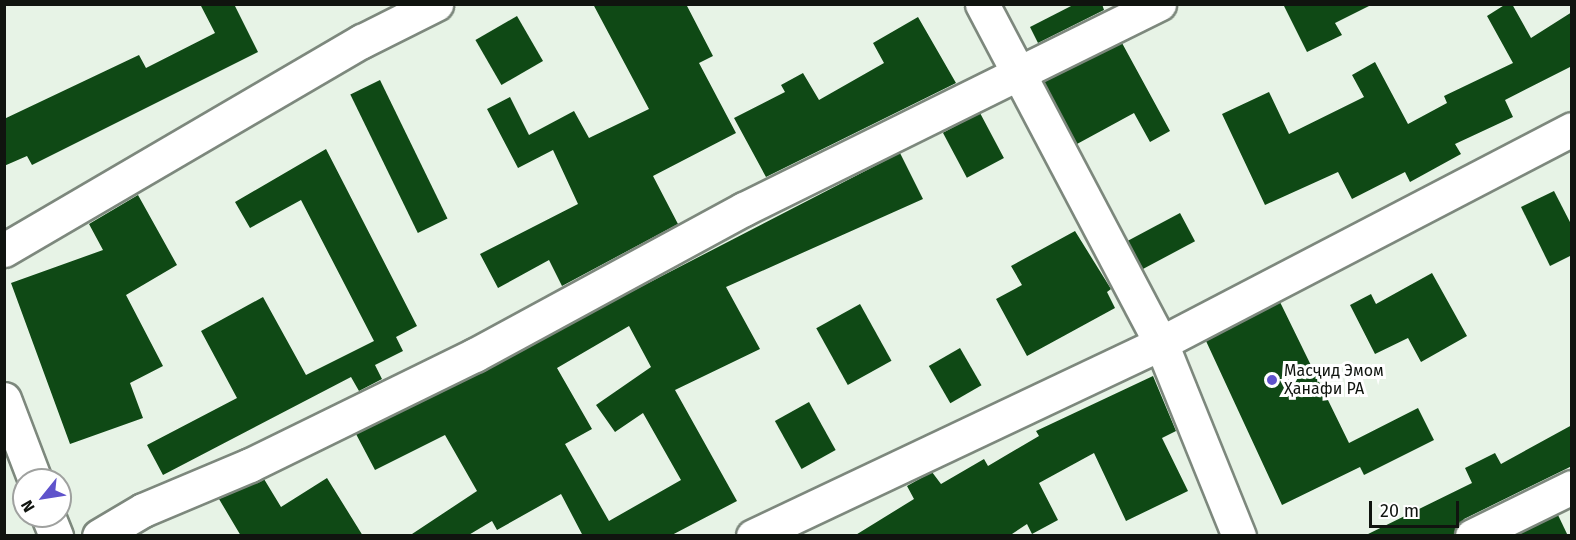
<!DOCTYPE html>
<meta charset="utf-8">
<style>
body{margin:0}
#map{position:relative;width:1576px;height:540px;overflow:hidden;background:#e7f3e6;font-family:"Fira Sans",sans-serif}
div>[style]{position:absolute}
.building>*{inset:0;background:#0f4915;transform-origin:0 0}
.roads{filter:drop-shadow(2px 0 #7d887d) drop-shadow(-2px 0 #7d887d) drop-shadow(0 2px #7d887d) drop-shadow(0 -2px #7d887d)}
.minor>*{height:33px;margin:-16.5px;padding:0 16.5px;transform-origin:16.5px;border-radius:16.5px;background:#fff}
.tertiary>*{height:33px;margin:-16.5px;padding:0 16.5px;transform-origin:16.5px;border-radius:16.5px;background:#fff}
.dots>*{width:16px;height:16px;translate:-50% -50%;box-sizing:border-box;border:3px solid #fff;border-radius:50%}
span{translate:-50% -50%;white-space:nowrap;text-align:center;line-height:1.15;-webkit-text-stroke:6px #fff;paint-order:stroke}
.poi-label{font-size:16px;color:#10140f}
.left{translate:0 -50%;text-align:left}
.frame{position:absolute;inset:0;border:6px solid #10140f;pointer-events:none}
.north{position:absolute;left:12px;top:468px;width:60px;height:60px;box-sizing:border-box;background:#fff;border:2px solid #9fa19f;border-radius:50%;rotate:240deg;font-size:16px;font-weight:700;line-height:24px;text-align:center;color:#10140f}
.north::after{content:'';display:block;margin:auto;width:21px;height:27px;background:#5f53cb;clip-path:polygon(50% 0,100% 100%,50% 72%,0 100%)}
.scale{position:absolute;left:1369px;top:501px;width:90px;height:27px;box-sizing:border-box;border:3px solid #10140f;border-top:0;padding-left:8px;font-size:18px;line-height:21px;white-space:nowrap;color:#10140f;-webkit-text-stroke:4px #fff;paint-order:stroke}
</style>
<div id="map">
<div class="building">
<div style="clip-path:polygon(200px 4px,234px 4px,258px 52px,32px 165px,27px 156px,4px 166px,4px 119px,139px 55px,146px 68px,215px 33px)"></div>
<div style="clip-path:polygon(593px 4px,686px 4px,713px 56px,699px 63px,736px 133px,653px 176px,678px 224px,562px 286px,549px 260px,498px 288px,480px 254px,578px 204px,553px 150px,518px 168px,487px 109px,510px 97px,529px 135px,574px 111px,589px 138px,649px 109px)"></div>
<div style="clip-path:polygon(1075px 4px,1102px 4px,1104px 10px,1038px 43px,1030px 27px)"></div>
<div style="clip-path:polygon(1283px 4px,1373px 4px,1335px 23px,1342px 35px,1307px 52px)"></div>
<div style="clip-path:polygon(1506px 4px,1512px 4px,1531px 38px,1572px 12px,1572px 66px,1505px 100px,1513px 117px,1455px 144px,1461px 154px,1410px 182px,1405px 172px,1352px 199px,1338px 172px,1265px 205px,1222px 114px,1269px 92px,1289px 134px,1364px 97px,1352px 75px,1375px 62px,1408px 124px,1447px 103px,1444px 96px,1513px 63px,1487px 16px)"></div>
<div style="left:517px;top:16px;width:52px;height:48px;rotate:60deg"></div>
<div style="clip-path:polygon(918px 17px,956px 83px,766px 177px,734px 118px,785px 92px,781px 85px,803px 73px,819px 100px,884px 63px,873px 43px)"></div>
<div style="clip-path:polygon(1122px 43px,1170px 131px,1150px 142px,1134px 113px,1077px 144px,1044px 82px)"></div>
<div style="left:380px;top:80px;width:154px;height:33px;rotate:64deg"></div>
<div style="left:980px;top:113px;width:51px;height:42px;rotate:62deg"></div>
<div style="clip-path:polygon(326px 149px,417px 326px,396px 337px,403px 351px,375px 365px,382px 379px,359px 391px,351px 377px,163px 475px,147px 445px,237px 398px,201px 331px,263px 297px,306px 375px,374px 341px,301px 200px,250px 228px,235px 202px)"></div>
<div style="clip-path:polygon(evenodd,900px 153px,923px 199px,726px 287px,760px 349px,675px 390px,737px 501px,670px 536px,583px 536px,561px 494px,497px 530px,492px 521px,467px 536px,409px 536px,477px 491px,445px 435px,375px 470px,356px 434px,900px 153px,629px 326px,651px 367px,596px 405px,615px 432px,643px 413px,681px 480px,609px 521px,565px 444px,592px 429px,557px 368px,629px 326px)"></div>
<div style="clip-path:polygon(1554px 191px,1572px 226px,1572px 255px,1550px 266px,1521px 207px)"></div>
<div style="clip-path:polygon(138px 195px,177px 265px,126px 295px,163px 366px,130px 383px,143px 418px,70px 444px,11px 283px,103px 250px,89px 224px)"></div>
<div style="left:1180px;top:213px;width:32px;height:59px;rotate:62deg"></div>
<div style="clip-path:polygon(1075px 231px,1111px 289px,1107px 292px,1115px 308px,1027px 356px,996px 299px,1022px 285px,1011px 266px)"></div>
<div style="clip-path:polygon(1432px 273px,1467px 336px,1421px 362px,1408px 338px,1375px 354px,1350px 305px,1371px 294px,1376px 304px)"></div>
<div style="clip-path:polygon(1280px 302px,1349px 443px,1418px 408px,1434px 440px,1364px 475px,1360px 467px,1282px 505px,1206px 341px)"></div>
<div style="left:860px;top:304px;width:65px;height:50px;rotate:61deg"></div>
<div style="left:960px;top:348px;width:43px;height:36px;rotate:60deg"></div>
<div style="clip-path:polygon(1153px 376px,1176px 431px,1162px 438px,1188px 491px,1126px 521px,1094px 453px,1039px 483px,1058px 520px,1032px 534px,1027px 524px,1009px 536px,854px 536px,914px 499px,907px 486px,932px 472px,941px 484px,984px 459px,988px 466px,1039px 436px,1036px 431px)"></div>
<div style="left:809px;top:402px;width:55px;height:39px;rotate:61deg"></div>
<div style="clip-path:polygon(1572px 425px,1572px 466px,1464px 519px,1453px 536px,1364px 536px,1472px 483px,1465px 468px,1495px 453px,1501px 464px)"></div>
<div style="clip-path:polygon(327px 478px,363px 536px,241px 536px,219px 499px,264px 479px,281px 507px)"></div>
<div style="clip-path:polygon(1558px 515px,1568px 536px,1516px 535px)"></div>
</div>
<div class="roads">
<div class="minor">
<div style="left:982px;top:4px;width:383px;rotate:62.2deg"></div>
<div style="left:1161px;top:343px;width:208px;rotate:68deg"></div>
<div style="left:4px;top:250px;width:415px;rotate:-30.3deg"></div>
<div style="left:362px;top:41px;width:83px;rotate:-26.6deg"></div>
<div style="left:99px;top:536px;width:51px;rotate:-30.6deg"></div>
<div style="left:143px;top:510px;width:116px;rotate:-22.8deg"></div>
<div style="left:250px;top:465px;width:250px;rotate:-26.1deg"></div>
<div style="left:475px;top:355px;width:306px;rotate:-28.5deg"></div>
<div style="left:744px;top:209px;width:463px;rotate:-26.3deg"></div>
<div style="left:753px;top:536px;width:451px;rotate:-25.3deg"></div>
<div style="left:1161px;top:343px;width:463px;rotate:-27.5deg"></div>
<div style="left:1472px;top:536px;width:111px;rotate:-26.1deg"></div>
</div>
<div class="tertiary">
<div style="left:4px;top:399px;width:87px;rotate:69.1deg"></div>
<div style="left:48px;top:516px;width:22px;rotate:68deg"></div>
</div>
</div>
<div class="dots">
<div style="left:1272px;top:380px;background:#5f53cb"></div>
</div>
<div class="poi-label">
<span class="left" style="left:1284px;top:380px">Масҷид Эмом<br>Ҳанафи РА</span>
</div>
<div class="frame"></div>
<div class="north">N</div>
<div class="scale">20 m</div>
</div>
